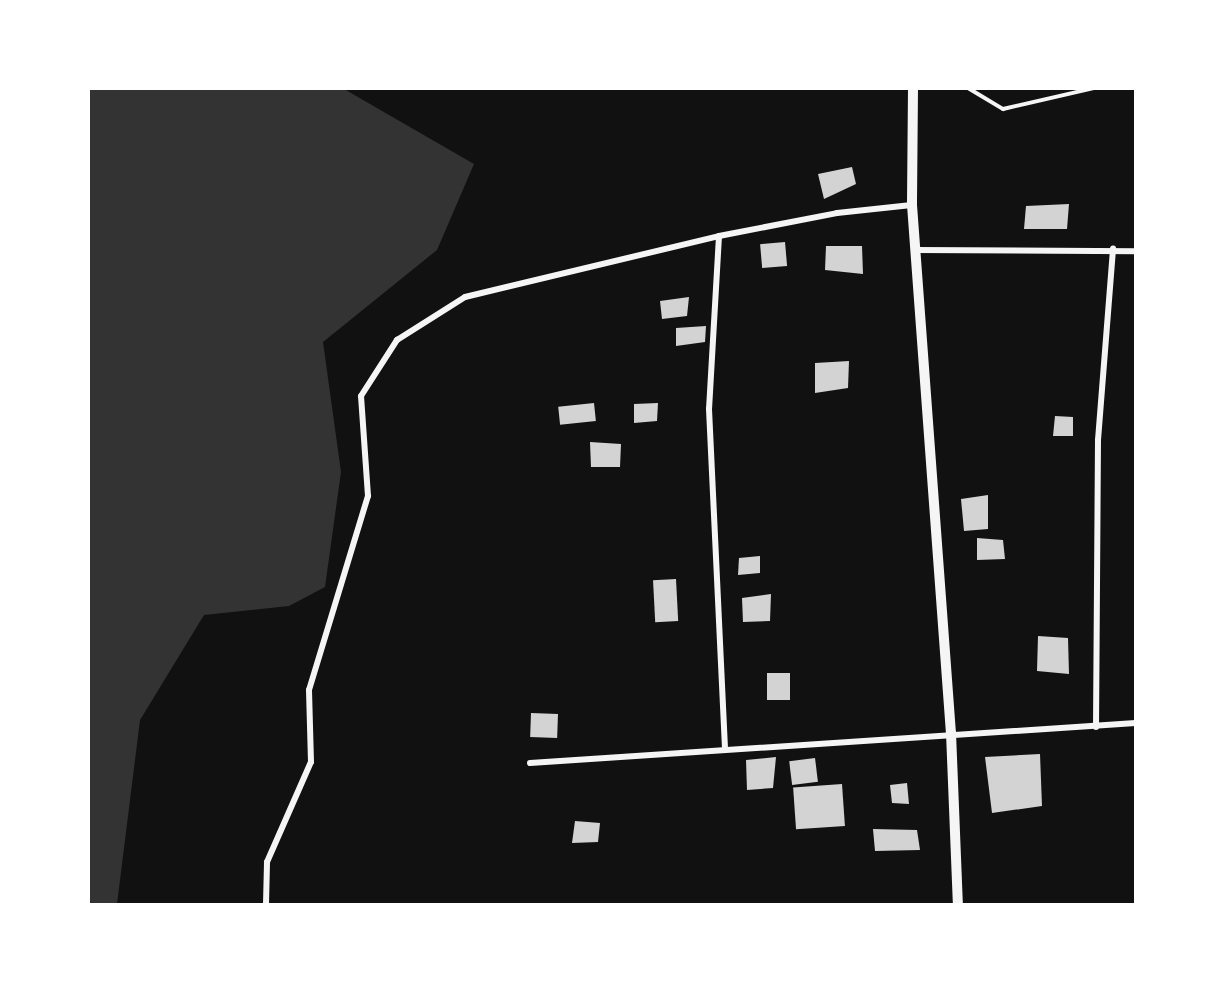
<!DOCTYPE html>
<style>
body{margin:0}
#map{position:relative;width:1224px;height:993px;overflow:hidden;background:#111;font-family:Raleway,sans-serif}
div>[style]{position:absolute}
.water>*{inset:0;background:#333}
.building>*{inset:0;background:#d3d3d3;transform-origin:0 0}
.path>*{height:4px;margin:-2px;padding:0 2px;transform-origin:2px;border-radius:2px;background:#f5f5f5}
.minor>*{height:6px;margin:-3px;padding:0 3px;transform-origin:3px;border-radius:3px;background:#f5f5f5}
.tertiary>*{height:10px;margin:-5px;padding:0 5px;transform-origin:5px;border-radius:5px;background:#f5f5f5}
span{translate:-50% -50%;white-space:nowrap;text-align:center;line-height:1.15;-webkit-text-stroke:5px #fff;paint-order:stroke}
.frame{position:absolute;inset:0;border:90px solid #fff;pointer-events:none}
</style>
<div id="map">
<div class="water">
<div style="clip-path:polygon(88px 89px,344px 89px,474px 164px,437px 250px,323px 342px,341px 472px,325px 587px,289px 606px,204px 615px,140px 720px,117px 904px,88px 904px)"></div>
</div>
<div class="building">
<div style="clip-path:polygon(852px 167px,856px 184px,824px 199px,818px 174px)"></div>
<div style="clip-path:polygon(1069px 204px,1067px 229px,1024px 229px,1026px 206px)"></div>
<div style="left:785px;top:242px;width:24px;height:25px;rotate:85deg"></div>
<div style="clip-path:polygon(826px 246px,862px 246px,863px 274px,825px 270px)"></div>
<div style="clip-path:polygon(689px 297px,687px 316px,662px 319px,660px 301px)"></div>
<div style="clip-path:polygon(706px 326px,705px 342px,676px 346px,676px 328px)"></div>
<div style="clip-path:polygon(849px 361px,848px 388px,815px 393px,815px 363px)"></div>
<div style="left:594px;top:403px;width:18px;height:36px;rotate:84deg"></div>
<div style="clip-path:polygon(658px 403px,657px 421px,634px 423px,634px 404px)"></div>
<div style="clip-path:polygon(1055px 416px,1073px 417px,1073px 436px,1053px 436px)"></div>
<div style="clip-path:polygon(590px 442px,621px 444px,620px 467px,591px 467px)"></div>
<div style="clip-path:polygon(988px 495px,988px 529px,964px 531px,961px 499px)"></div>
<div style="clip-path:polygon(977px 538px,1003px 540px,1005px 559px,977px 560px)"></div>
<div style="clip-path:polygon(760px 556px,760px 573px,738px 575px,739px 558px)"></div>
<div style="left:676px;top:579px;width:42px;height:23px;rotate:87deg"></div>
<div style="clip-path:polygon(771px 594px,770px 621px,743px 622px,742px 598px)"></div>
<div style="clip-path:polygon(1038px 636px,1068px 638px,1069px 674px,1037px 671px)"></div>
<div style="left:767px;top:673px;width:23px;height:27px"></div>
<div style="left:531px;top:713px;width:27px;height:24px;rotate:2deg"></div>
<div style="clip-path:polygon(1040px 754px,1042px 806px,992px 813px,985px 757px)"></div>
<div style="clip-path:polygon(776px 757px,773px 788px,747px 790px,746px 760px)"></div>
<div style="left:815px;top:758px;width:24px;height:26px;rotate:83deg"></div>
<div style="clip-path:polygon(907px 783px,909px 804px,892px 803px,890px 785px)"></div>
<div style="left:842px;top:784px;width:42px;height:49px;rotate:86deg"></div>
<div style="clip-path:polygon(575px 821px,600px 823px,598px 842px,572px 843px)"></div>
<div style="clip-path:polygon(873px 829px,917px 830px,920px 850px,875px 851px)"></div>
</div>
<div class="path">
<div style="left:968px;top:88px;width:41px;rotate:31deg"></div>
<div style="left:1003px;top:109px;width:93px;rotate:-13deg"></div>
</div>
<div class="minor">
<div style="left:719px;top:236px;width:173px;rotate:93.3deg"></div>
<div style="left:709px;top:409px;width:341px;rotate:87.3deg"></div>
<div style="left:915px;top:250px;width:221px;rotate:0.3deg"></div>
<div style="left:1096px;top:727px;width:287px;rotate:-89.6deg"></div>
<div style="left:1098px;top:440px;width:192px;rotate:-85.5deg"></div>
<div style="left:530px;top:763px;width:607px;rotate:-3.78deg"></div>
<div style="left:266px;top:904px;width:42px;rotate:-88.6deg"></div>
<div style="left:267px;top:862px;width:109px;rotate:-66.3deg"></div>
<div style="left:311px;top:762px;width:72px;rotate:-91.6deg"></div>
<div style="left:309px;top:690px;width:203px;rotate:-73.1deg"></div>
<div style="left:368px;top:496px;width:100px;rotate:-94deg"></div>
<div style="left:361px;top:396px;width:67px;rotate:-57.3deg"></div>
<div style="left:397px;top:340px;width:80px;rotate:-32.3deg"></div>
<div style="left:465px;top:297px;width:261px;rotate:-13.5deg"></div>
<div style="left:719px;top:236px;width:120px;rotate:-11deg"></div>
<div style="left:837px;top:213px;width:75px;rotate:-6.1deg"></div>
</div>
<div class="tertiary">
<div style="left:913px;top:88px;width:117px;rotate:90.5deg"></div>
<div style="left:912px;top:205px;width:529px;rotate:85.78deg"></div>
<div style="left:951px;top:733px;width:171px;rotate:87.7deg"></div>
</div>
<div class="frame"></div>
</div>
